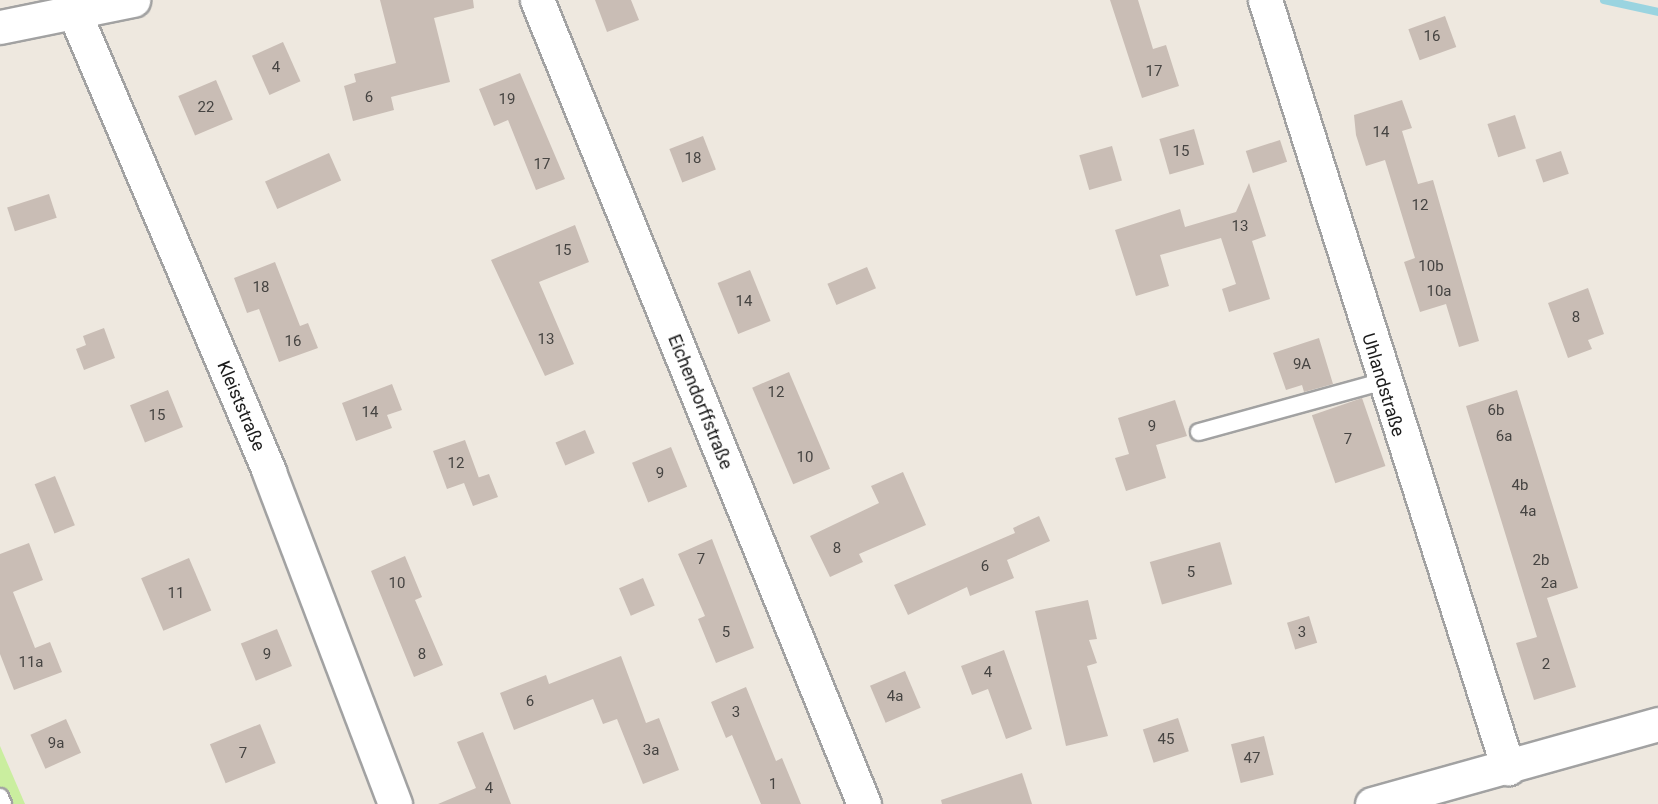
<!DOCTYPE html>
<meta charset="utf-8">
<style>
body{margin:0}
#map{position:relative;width:1658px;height:804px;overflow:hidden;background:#eee8df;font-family:Roboto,sans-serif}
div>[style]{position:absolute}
.grass>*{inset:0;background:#caee9f}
.stream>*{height:8px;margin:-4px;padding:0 4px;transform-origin:4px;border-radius:4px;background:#9ad4e0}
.building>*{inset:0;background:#c9bdb5;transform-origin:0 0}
.roads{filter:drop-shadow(2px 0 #a2a2a2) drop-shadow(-2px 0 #a2a2a2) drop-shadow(0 2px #a2a2a2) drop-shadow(0 -2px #a2a2a2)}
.lane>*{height:16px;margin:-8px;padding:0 8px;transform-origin:8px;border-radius:8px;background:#fff}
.street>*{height:33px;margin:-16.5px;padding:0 16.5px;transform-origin:16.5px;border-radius:16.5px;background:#fff}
span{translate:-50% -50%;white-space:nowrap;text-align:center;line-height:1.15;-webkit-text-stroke:6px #fff;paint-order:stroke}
.number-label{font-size:15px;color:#464442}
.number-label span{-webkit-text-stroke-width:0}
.street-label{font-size:18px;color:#1b1b1b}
</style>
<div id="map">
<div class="grass">
<div style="clip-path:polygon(0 746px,25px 804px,0 804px)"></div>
</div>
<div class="stream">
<div style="left:1604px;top:0;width:55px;rotate:12.5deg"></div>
</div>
<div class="building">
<div style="clip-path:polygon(380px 0,473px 0,474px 8px,434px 18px,450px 82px,391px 97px,394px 110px,353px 121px,344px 86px,356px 82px,354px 74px,396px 63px)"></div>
<div style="clip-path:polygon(595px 0,631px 0,639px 20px,607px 32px)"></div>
<div style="clip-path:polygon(1110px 0,1138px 0,1153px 49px,1166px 45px,1179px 86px,1142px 98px)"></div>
<div style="left:1445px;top:16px;width:33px;height:39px;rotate:70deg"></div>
<div style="left:283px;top:42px;width:43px;height:34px;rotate:66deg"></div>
<div style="clip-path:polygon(520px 73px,565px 179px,536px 190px,508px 120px,494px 126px,479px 89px)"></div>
<div style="left:216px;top:80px;width:43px;height:41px;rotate:67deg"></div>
<div style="clip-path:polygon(1402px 100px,1412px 128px,1402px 131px,1418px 184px,1433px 180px,1479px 341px,1459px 347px,1446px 304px,1420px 312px,1404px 262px,1415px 258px,1385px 160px,1366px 166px,1356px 135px,1354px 115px)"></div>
<div style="left:1515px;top:115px;width:35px;height:29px;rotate:72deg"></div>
<div style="left:1194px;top:129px;width:37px;height:36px;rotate:74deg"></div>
<div style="left:703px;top:136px;width:36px;height:36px;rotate:69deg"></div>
<div style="left:1280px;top:140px;width:23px;height:36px;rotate:72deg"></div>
<div style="left:1112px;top:146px;width:36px;height:34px;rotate:74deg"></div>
<div style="left:1561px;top:151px;width:24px;height:27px;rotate:71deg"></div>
<div style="left:329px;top:153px;width:30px;height:70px;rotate:66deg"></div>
<div style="clip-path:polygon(1249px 183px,1266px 236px,1252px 241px,1270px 299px,1229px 312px,1222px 289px,1236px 284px,1221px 238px,1160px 255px,1169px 286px,1136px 296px,1115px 230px,1180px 209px,1185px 227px,1236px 212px)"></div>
<div style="left:49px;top:194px;width:25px;height:44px;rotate:72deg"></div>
<div style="clip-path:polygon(575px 225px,589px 262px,539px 282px,574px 364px,545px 376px,491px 260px)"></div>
<div style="clip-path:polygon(275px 262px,300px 326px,308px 323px,318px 348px,279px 362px,259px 309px,247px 313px,234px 278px)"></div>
<div style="left:867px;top:267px;width:23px;height:43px;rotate:67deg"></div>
<div style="left:750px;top:270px;width:55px;height:35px;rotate:68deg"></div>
<div style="clip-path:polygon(1588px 288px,1604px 334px,1588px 340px,1592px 349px,1568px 358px,1548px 303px)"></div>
<div style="clip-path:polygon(104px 328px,115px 358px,84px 370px,76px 349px,86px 345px,83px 336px)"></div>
<div style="clip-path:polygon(1319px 338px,1333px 384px,1304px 392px,1302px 385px,1286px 390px,1273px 353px)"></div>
<div style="left:789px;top:372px;width:105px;height:40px;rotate:67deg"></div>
<div style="clip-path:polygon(392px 384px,402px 410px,387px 415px,392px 428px,356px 441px,342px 403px)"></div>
<div style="left:168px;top:390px;width:40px;height:41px;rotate:68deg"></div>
<div style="clip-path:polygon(1517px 390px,1578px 588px,1547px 598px,1576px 687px,1534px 700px,1516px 643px,1537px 637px,1466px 406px)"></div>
<div style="left:1362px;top:398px;width:72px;height:53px;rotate:71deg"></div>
<div style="clip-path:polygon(1175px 400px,1187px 436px,1156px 445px,1166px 478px,1126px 491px,1115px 458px,1129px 454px,1118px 418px)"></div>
<div style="left:585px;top:430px;width:25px;height:32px;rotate:67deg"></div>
<div style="clip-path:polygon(465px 440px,479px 478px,474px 479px,489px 474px,498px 497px,473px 506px,464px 483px,447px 489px,433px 451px)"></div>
<div style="left:671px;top:447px;width:43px;height:42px;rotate:68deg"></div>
<div style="clip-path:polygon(903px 472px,926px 525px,859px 554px,863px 562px,830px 577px,810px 536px,879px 503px,871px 486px)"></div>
<div style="left:55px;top:476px;width:53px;height:22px;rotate:68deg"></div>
<div style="clip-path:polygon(1039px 516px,1050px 541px,1007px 560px,1014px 578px,970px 596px,967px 587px,908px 615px,894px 585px,1015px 533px,1013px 528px)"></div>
<div style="clip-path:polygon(712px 539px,754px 648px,716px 663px,698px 619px,705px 616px,678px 554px)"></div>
<div style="left:1220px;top:542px;width:44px;height:73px;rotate:74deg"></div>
<div style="clip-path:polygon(29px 543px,43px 580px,13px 592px,35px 648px,50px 642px,62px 672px,14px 690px,0 654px,0 554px)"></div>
<div style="clip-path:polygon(405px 556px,422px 597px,415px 600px,443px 665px,414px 677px,371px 571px)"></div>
<div style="left:189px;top:558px;width:57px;height:52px;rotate:67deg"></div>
<div style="left:643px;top:578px;width:30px;height:26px;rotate:67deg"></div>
<div style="clip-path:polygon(1088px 600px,1097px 639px,1089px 640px,1097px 663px,1087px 666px,1108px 736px,1066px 746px,1035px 611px)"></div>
<div style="left:1309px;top:616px;width:28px;height:23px;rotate:73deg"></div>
<div style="left:277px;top:629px;width:40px;height:39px;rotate:68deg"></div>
<div style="clip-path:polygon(1004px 650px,1032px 729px,1006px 739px,988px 689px,972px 695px,961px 666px)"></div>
<div style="clip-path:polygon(621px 656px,646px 723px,659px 718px,679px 770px,643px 784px,617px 719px,603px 724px,593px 699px,514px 730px,500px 693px,546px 675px,549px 684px)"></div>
<div style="left:905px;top:671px;width:40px;height:38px;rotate:67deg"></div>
<div style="clip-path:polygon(746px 687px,776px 761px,782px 758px,801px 804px,761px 804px,732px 735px,726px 738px,711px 702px)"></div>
<div style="left:1178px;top:718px;width:35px;height:37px;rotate:72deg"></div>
<div style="left:66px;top:719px;width:37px;height:39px;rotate:66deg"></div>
<div style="left:260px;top:724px;width:42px;height:54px;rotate:68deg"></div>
<div style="clip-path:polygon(483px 732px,511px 804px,438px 804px,476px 788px,457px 742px)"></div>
<div style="left:1264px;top:736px;width:40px;height:34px;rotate:76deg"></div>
<div style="clip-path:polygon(1022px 773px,1032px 804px,942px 804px,941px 800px)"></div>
</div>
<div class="roads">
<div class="lane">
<div style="left:1199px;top:432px;width:189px;rotate:-15.4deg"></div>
<div style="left:0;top:797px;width:8px;rotate:67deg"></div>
</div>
<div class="street">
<div style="left:537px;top:0;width:868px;rotate:67.87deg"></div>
<div style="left:1265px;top:0;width:806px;rotate:72.44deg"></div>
<div style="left:75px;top:14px;width:497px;rotate:67deg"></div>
<div style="left:269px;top:472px;width:355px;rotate:69.2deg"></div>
<div style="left:0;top:27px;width:136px;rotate:-11.5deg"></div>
<div style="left:1372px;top:804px;width:297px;rotate:-15.6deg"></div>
</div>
</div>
<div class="number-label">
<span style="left:1432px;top:37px">16</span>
<span style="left:276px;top:68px">4</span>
<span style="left:1154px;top:72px">17</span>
<span style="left:369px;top:98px">6</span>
<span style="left:507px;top:100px">19</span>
<span style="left:206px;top:108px">22</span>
<span style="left:1381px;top:133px">14</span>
<span style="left:1181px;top:152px">15</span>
<span style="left:693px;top:159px">18</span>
<span style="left:542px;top:165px">17</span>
<span style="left:1420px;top:206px">12</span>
<span style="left:1240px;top:227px">13</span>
<span style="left:563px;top:251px">15</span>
<span style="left:1431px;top:267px">10b</span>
<span style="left:261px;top:288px">18</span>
<span style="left:1439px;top:292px">10a</span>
<span style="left:744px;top:302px">14</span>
<span style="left:1576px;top:318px">8</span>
<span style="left:546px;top:340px">13</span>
<span style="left:293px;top:342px">16</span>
<span style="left:1302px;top:365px">9A</span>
<span style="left:776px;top:393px">12</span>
<span style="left:1496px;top:411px">6b</span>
<span style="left:370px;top:413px">14</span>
<span style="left:157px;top:416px">15</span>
<span style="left:1152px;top:427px">9</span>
<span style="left:1504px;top:437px">6a</span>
<span style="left:1348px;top:440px">7</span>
<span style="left:805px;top:458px">10</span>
<span style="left:456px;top:464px">12</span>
<span style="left:660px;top:474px">9</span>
<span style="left:1520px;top:486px">4b</span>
<span style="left:1528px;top:512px">4a</span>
<span style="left:837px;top:549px">8</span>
<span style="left:701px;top:560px">7</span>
<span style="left:1541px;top:561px">2b</span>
<span style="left:985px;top:567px">6</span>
<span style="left:1191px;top:573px">5</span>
<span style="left:397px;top:584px">10</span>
<span style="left:1549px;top:584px">2a</span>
<span style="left:176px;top:594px">11</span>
<span style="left:726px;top:633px">5</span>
<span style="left:1302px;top:633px">3</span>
<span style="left:267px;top:655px">9</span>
<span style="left:422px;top:655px">8</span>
<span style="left:31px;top:663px">11a</span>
<span style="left:1546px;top:665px">2</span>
<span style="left:988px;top:673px">4</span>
<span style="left:895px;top:697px">4a</span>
<span style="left:530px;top:702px">6</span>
<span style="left:736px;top:713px">3</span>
<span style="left:1166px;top:740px">45</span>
<span style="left:56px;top:744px">9a</span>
<span style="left:651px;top:751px">3a</span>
<span style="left:243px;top:754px">7</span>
<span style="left:1252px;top:759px">47</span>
<span style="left:773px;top:785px">1</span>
<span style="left:489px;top:789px">4</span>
</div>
<div class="street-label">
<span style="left:1383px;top:385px;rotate:73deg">Uhlandstraße</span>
<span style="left:700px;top:402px;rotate:68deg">Eichendorffstraße</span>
<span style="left:241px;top:406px;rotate:67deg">Kleiststraße</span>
</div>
</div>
